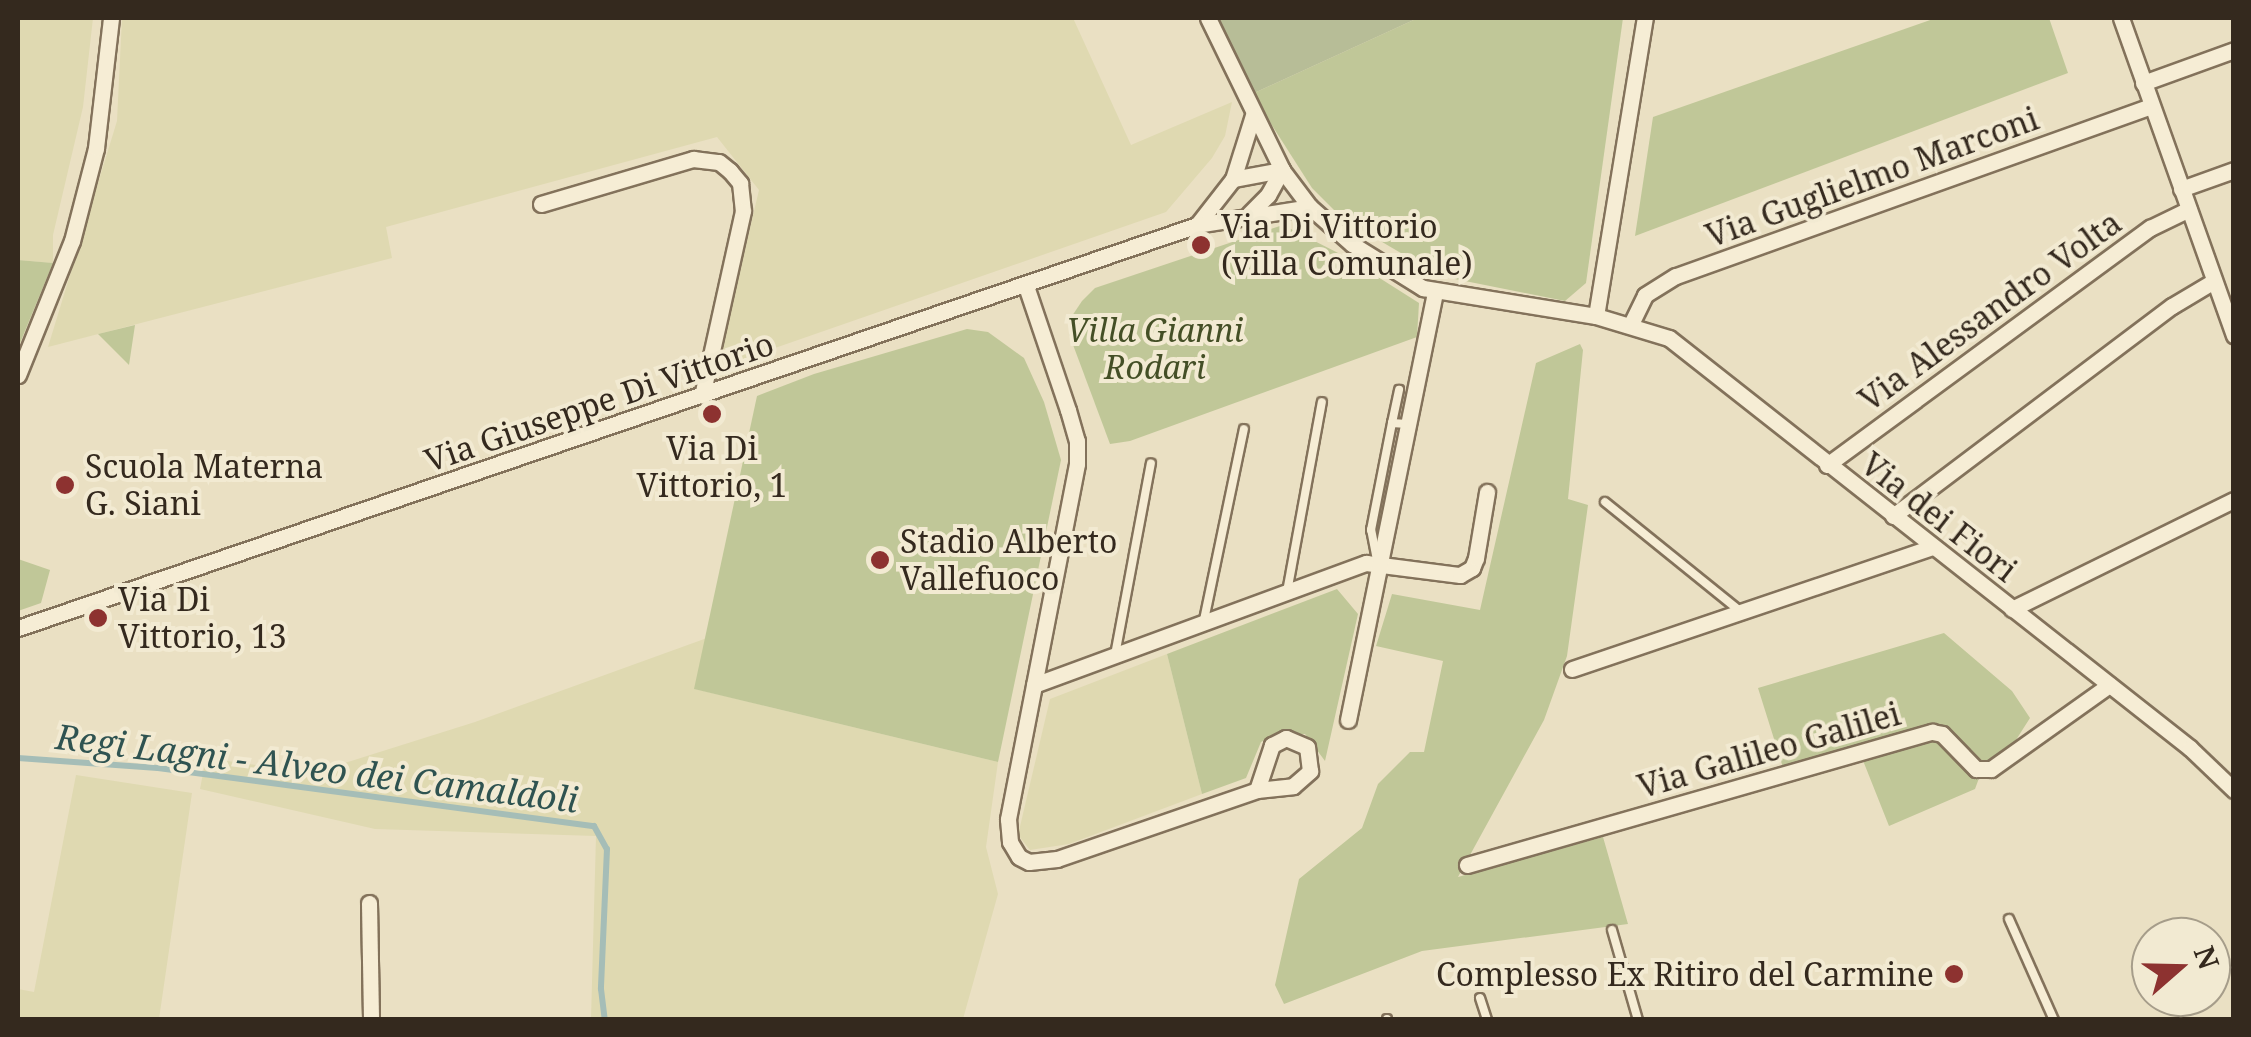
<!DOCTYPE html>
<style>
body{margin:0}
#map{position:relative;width:2251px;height:1037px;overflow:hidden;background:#eae0c3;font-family:"Noto Serif",serif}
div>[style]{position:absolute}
.farmland>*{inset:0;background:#dfd9b1}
.green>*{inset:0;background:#c0c798}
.cemetery>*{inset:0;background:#b7bd97}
.stream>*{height:6px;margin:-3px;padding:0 3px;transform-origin:3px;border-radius:3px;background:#a5bdb7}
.roads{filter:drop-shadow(2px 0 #83725b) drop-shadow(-2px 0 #83725b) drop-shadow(0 2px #83725b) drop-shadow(0 -2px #83725b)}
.lane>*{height:8px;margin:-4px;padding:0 4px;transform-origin:4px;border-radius:4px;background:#f6edd5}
.street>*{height:15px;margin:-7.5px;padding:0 7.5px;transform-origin:7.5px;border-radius:7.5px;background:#f6edd5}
.dots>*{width:28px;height:28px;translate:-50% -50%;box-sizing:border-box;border:5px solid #f2ead2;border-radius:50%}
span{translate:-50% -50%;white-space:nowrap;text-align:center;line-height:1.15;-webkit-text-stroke:8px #f2ead2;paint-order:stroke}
.street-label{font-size:32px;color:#34291e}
.poi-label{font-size:32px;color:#34291e}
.left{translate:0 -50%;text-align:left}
.right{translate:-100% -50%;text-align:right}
.park-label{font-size:32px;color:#444f26;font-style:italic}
.water-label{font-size:35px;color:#2f5351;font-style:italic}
.frame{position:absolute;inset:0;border:20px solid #34291e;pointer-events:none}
.north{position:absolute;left:2131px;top:917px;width:100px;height:100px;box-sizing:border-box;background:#f2ead2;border:2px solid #a69d8a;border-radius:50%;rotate:70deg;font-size:28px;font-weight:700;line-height:40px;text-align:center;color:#34291e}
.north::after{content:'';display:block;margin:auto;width:35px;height:45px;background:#8d3230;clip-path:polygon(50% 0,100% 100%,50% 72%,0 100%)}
</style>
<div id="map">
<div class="farmland">
<div style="clip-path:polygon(18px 18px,93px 18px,83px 107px,53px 235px,53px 263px,18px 260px)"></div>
<div style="clip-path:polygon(122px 18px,1073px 18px,1131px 145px,1232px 102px,1225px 136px,1212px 158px,1166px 212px,726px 365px,721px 351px,759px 190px,717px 137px,386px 227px,392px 258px,48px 347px,117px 121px)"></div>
<div style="clip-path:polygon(707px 638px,695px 689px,998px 762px,986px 847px,998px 894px,963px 1019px,591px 1019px,596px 836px,375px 829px,200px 789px,206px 758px,313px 773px,475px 722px)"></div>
<div style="clip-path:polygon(1167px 654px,1202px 794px,1069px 844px,1030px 850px,1018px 835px,1050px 699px)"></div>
<div style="clip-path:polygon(76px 775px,192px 793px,159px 1019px,18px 1019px,18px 989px,34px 992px)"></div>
</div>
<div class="green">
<div style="clip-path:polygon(1418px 18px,1623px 18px,1586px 283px,1565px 301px,1440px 276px,1343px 219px,1312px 188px,1252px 94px)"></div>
<div style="clip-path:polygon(1936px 18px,2049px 18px,2068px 73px,1635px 236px,1653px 117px)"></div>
<div style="clip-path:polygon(1283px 225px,1348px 258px,1419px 303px,1417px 337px,1130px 441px,1110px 444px,1069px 334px,1070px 319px,1082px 301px,1095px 288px)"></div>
<div style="clip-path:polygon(18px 260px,53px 263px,18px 348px)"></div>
<div style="clip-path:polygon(135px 325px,129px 365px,98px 334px)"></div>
<div style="clip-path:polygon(967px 329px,988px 332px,1024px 358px,1044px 402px,1061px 460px,998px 762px,694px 689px,757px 396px,814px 374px)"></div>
<div style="clip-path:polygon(1580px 344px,1583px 350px,1568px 499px,1588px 505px,1567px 656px,1544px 720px,1458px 877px,1603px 837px,1628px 924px,1422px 951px,1284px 1004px,1275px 985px,1299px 879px,1362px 828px,1378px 784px,1410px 752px,1424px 752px,1443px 661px,1376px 646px,1392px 594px,1480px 610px,1536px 363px)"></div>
<div style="clip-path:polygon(18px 559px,50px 570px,41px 603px,18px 611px)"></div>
<div style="clip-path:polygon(1337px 589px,1358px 614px,1325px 761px,1305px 734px,1275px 734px,1261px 742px,1246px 778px,1202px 794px,1167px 654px)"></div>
<div style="clip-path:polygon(1944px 633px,2012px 691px,2030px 718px,2000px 765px,1982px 770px,1975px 789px,1889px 826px,1860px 753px,1785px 774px,1758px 688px)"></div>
</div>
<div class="cemetery">
<div style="clip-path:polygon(1218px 18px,1418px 18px,1252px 94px)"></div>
</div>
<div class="stream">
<div style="left:18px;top:758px;width:140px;rotate:4.1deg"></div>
<div style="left:158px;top:768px;width:440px;rotate:7.6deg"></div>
<div style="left:594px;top:826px;width:26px;rotate:61deg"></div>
<div style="left:607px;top:849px;width:140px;rotate:92.5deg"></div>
<div style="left:601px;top:989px;width:31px;rotate:83deg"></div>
</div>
<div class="roads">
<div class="lane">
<div style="left:1392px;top:423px;width:34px;rotate:-78deg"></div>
<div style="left:1605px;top:502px;width:172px;rotate:38.9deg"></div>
<div style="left:1377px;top:560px;width:31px;rotate:-101deg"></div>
<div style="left:1371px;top:530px;width:109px;rotate:-78.9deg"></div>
<div style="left:1392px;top:423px;width:15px;rotate:4deg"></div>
<div style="left:1287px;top:592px;width:193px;rotate:-79.6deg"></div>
<div style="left:1204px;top:620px;width:195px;rotate:-78.2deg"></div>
<div style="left:1115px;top:655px;width:195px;rotate:-79.4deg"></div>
<div style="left:2009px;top:919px;width:111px;rotate:66deg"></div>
<div style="left:1612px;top:930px;width:94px;rotate:73.9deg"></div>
<div style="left:1480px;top:998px;width:23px;rotate:72deg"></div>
<div style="left:1387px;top:1019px;width:1px;rotate:90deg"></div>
</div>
<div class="street">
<div style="left:1208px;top:18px;width:169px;rotate:64deg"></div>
<div style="left:1282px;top:170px;width:46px;rotate:52.9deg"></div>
<div style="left:1310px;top:207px;width:56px;rotate:41.4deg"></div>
<div style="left:1352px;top:244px;width:84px;rotate:31.8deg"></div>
<div style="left:1423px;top:288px;width:175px;rotate:9.2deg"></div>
<div style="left:1596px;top:316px;width:76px;rotate:16.8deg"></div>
<div style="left:1669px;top:338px;width:663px;rotate:38.2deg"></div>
<div style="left:2190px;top:748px;width:61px;rotate:43.7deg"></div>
<div style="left:2121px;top:18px;width:337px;rotate:70.4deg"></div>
<div style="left:2143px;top:83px;width:97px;rotate:-19.9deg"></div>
<div style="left:1233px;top:179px;width:50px;rotate:-10.4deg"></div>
<div style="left:2181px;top:189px;width:56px;rotate:-19.7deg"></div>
<div style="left:541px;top:204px;width:159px;rotate:-16.5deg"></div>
<div style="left:693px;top:159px;width:26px;rotate:7deg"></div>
<div style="left:719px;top:162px;width:14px;rotate:39deg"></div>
<div style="left:730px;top:171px;width:16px;rotate:50deg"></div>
<div style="left:740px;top:183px;width:28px;rotate:84deg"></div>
<div style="left:743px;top:211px;width:189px;rotate:102.5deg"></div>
<div style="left:1249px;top:214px;width:27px;rotate:-45deg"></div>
<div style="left:1268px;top:195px;width:29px;rotate:-61deg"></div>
<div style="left:1197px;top:225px;width:58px;rotate:-52deg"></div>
<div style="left:1233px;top:179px;width:67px;rotate:-72.6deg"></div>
<div style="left:1026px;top:286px;width:131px;rotate:71.3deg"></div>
<div style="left:1068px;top:410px;width:32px;rotate:74deg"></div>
<div style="left:1077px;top:441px;width:23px;rotate:90deg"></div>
<div style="left:1077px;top:464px;width:362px;rotate:101deg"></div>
<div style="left:1008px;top:819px;width:23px;rotate:85deg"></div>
<div style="left:1010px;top:842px;width:17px;rotate:59deg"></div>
<div style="left:1019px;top:857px;width:11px;rotate:27deg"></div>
<div style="left:1029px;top:862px;width:28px;rotate:-6deg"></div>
<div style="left:1057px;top:859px;width:212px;rotate:-19deg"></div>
<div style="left:1257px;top:790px;width:36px;rotate:-6deg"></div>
<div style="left:1293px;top:786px;width:23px;rotate:-41deg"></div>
<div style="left:1310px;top:771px;width:24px;rotate:-97deg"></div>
<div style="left:1307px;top:747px;width:23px;rotate:-157deg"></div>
<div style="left:1286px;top:738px;width:16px;rotate:153deg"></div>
<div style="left:1272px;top:745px;width:47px;rotate:108.4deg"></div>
<div style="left:1596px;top:316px;width:302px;rotate:-80.7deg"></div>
<div style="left:1631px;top:324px;width:32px;rotate:-64deg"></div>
<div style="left:1645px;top:295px;width:36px;rotate:-32deg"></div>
<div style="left:1676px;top:276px;width:505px;rotate:-19.69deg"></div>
<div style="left:18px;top:375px;width:144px;rotate:-68.1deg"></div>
<div style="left:72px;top:241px;width:96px;rotate:-75.5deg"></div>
<div style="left:96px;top:148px;width:131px;rotate:-83.4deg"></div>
<div style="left:1827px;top:465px;width:401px;rotate:-36.3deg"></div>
<div style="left:2150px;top:228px;width:43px;rotate:-26deg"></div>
<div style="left:1893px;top:516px;width:349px;rotate:-37deg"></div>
<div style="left:2172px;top:306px;width:49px;rotate:-30.8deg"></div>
<div style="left:2012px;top:609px;width:247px;rotate:-26.2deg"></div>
<div style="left:18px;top:628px;width:1246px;rotate:-18.87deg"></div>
<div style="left:1197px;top:225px;width:114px;rotate:-9.1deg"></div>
<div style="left:1572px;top:669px;width:380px;rotate:-18.7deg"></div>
<div style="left:1034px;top:685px;width:354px;rotate:-20.2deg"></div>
<div style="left:1366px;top:563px;width:95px;rotate:7.3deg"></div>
<div style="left:1460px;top:575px;width:14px;rotate:-30deg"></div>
<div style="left:1472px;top:568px;width:11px;rotate:-68deg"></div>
<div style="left:1476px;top:558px;width:67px;rotate:-80.5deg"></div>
<div style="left:1348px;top:720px;width:438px;rotate:-78.5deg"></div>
<div style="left:1467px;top:865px;width:484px;rotate:-16deg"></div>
<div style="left:1932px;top:732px;width:10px;rotate:11deg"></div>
<div style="left:1942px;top:734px;width:49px;rotate:45.8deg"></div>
<div style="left:1976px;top:769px;width:15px"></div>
<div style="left:1991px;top:769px;width:145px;rotate:-35.4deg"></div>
<div style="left:369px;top:903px;width:117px;rotate:89deg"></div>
</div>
</div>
<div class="dots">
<div style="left:1201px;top:245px;background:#8d3230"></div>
<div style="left:712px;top:414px;background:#8d3230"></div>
<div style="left:65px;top:485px;background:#8d3230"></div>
<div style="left:880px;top:560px;background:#8d3230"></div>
<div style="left:98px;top:618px;background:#8d3230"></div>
<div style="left:1954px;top:974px;background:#8d3230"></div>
</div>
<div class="street-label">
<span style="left:1872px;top:177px;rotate:-20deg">Via Guglielmo Marconi</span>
<span style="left:1990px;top:311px;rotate:-36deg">Via Alessandro Volta</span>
<span style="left:599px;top:402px;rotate:-19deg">Via Giuseppe Di Vittorio</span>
<span style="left:1939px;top:517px;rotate:38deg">Via dei Fiori</span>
<span style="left:1769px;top:750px;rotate:-16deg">Via Galileo Galilei</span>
</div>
<div class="poi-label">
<span class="left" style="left:1221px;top:245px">Via Di Vittorio<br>(villa Comunale)</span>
<span style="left:712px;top:467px">Via Di<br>Vittorio, 1</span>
<span class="left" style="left:85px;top:485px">Scuola Materna<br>G. Siani</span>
<span class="left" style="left:900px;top:560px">Stadio Alberto<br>Vallefuoco</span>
<span class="left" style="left:118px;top:618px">Via Di<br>Vittorio, 13</span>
<span class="right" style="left:1934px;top:974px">Complesso Ex Ritiro del Carmine</span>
</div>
<div class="park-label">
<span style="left:1155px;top:349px">Villa Gianni<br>Rodari</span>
</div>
<div class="water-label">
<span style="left:317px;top:768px;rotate:7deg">Regi Lagni - Alveo dei Camaldoli</span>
</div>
<div class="frame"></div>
<div class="north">N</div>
</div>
